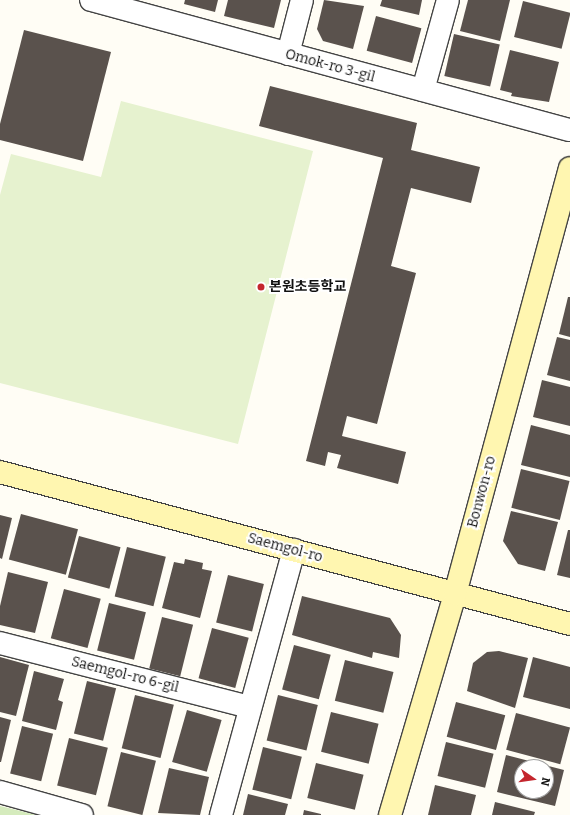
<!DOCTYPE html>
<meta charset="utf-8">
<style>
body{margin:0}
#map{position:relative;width:570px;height:815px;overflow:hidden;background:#fffdf5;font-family:Bitter,"Noto Sans KR",serif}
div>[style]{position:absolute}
.green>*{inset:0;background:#d5ebbd}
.pitch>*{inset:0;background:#e6f2cf}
.building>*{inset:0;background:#5a524d;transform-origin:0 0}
.roads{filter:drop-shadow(1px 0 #444) drop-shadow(-1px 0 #444) drop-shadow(0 1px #444) drop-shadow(0 -1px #444)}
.street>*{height:22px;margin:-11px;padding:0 11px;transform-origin:11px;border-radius:11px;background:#fff}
.secondary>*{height:22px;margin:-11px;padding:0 11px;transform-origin:11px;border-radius:11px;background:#fff6b0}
.dots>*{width:11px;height:11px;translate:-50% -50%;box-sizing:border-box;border:2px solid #fff;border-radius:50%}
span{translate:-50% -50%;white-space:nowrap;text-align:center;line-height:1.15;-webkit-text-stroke:4px #fff;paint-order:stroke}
.street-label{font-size:14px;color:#111}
.poi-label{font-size:14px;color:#111;font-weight:700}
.left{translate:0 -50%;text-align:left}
.north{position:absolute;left:514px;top:759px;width:40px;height:40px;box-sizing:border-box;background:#fff;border:1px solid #a0a0a0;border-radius:50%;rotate:103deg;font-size:11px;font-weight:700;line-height:16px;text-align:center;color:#111}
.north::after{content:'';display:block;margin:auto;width:14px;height:18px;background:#c4262e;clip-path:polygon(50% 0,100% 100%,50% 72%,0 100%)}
</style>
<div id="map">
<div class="green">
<div style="clip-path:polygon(0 806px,37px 815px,0 815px)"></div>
</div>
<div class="pitch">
<div style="clip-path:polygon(121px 101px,313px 151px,238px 444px,0 383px,0 195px,11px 154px,101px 177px)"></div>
</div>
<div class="building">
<div style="clip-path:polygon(185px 0,218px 0,215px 12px,184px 4px)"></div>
<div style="clip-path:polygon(228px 0,281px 0,274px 28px,224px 16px)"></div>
<div style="clip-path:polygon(324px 0,364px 6px,353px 49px,323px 41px,317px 29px)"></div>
<div style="clip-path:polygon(382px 0,422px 0,419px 15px,380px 6px)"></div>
<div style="clip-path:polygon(468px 0,510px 0,500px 41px,460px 31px)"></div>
<div style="left:523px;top:1px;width:49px;height:37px;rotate:14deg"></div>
<div style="left:376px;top:16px;width:47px;height:36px;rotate:15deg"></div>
<div style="clip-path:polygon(24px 30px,111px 52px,83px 161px,0 140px,0 124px)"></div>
<div style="left:454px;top:34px;width:47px;height:43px;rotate:13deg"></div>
<div style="clip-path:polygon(510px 50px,559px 62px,549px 102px,511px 96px,512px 93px,500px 90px)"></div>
<div style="clip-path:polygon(270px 86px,417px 123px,411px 150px,480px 167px,471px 203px,411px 188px,391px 266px,416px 273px,377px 424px,347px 416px,342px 436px,406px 452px,398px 484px,337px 468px,341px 455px,328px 452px,325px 466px,306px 461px,383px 158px,259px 126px)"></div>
<div style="clip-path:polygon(568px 297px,570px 297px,570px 337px,559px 334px)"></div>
<div style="clip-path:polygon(557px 337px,570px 340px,570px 381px,547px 375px)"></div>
<div style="clip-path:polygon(542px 380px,570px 387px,570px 426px,533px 417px)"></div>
<div style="clip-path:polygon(531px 425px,570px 435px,570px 477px,521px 465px)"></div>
<div style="left:521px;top:469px;width:50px;height:40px;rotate:14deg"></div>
<div style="clip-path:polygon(511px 511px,558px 522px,545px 571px,518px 564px,503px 541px)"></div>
<div style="left:21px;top:514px;width:59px;height:47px;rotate:15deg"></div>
<div style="clip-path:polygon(0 515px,12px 518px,2px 559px,0 558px)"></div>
<div style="clip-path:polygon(568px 530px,570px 530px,570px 578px,557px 575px)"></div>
<div style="left:79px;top:536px;width:43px;height:43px;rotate:15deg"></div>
<div style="left:127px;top:547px;width:40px;height:51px;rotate:14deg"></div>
<div style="clip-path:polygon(185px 559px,203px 563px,202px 569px,212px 571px,200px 618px,162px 608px,174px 562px,184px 564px)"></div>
<div style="clip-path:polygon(8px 572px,48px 582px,35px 633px,0 625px,0 606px)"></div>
<div style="left:228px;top:575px;width:37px;height:49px;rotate:14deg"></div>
<div style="left:64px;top:589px;width:38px;height:51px;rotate:15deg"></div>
<div style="clip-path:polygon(302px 596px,390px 618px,401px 635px,399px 658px,373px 652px,372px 658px,292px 635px)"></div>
<div style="left:109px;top:603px;width:38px;height:49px;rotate:14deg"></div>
<div style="left:162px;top:617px;width:32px;height:53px;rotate:14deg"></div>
<div style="left:212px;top:628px;width:38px;height:52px;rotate:15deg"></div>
<div style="left:294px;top:645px;width:38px;height:46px;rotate:15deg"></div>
<div style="clip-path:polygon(499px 651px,528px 658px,515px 708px,467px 691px,473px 663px,487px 652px)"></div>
<div style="clip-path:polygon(0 657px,29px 665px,16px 716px,0 712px)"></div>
<div style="clip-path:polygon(533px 657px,570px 667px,570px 709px,523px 697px)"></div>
<div style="left:345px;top:660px;width:50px;height:42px;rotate:14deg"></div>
<div style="clip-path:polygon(34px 671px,64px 679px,58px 700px,63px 702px,56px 730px,22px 721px)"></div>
<div style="left:87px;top:681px;width:30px;height:54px;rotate:14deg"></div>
<div style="left:135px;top:695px;width:40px;height:55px;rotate:14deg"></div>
<div style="left:278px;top:695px;width:41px;height:47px;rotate:14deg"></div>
<div style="left:456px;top:702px;width:51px;height:36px;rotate:15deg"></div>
<div style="left:187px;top:710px;width:36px;height:54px;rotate:16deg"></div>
<div style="left:331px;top:712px;width:49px;height:41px;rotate:14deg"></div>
<div style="left:516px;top:713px;width:56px;height:38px;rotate:15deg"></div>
<div style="clip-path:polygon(0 717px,11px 720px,1px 762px,0 762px)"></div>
<div style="left:22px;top:726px;width:32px;height:49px;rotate:14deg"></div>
<div style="left:69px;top:738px;width:40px;height:49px;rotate:14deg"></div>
<div style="left:446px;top:742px;width:49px;height:35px;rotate:14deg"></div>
<div style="left:263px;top:747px;width:40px;height:44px;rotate:14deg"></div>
<div style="left:121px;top:752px;width:36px;height:56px;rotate:14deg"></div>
<div style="clip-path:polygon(evenodd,506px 755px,564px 770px,555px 806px,497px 792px,506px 755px,522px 767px,546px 767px,546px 791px,522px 791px,522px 767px)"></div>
<div style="left:316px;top:763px;width:49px;height:36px;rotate:14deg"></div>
<div style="clip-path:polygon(169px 768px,209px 777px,200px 815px,158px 813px)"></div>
<div style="clip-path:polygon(435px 785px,476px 795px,471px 815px,428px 815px)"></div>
<div style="clip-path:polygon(248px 794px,288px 804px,285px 815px,243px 815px)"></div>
<div style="clip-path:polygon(495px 802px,535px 812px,534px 815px,492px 815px)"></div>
<div style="clip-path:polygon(304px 810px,321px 814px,321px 815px,303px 815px)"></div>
</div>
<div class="roads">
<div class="street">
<div style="left:91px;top:0;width:496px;rotate:15.2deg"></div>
<div style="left:288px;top:54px;width:56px;rotate:-75.5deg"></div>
<div style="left:423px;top:90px;width:93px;rotate:-74.5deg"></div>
<div style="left:0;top:643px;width:257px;rotate:14.4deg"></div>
<div style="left:0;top:792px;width:85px;rotate:15.7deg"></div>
<div style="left:221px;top:815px;width:275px;rotate:-74.6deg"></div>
</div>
<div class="secondary">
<div style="left:0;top:472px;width:590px;rotate:14.93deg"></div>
<div style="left:390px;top:815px;width:230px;rotate:-73.6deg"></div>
<div style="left:455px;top:594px;width:441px;rotate:-74.9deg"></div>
</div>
</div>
<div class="dots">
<div style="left:261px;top:287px;background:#c4262e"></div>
</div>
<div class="street-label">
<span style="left:330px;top:66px;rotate:15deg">Omok-ro 3-gil</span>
<span style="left:482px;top:492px;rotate:-75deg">Bonwon-ro</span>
<span style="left:285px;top:548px;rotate:15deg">Saemgol-ro</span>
<span style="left:125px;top:675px;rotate:14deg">Saemgol-ro 6-gil</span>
</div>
<div class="poi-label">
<span class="left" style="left:269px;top:287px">본원초등학교</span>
</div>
<div class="north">N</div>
</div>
